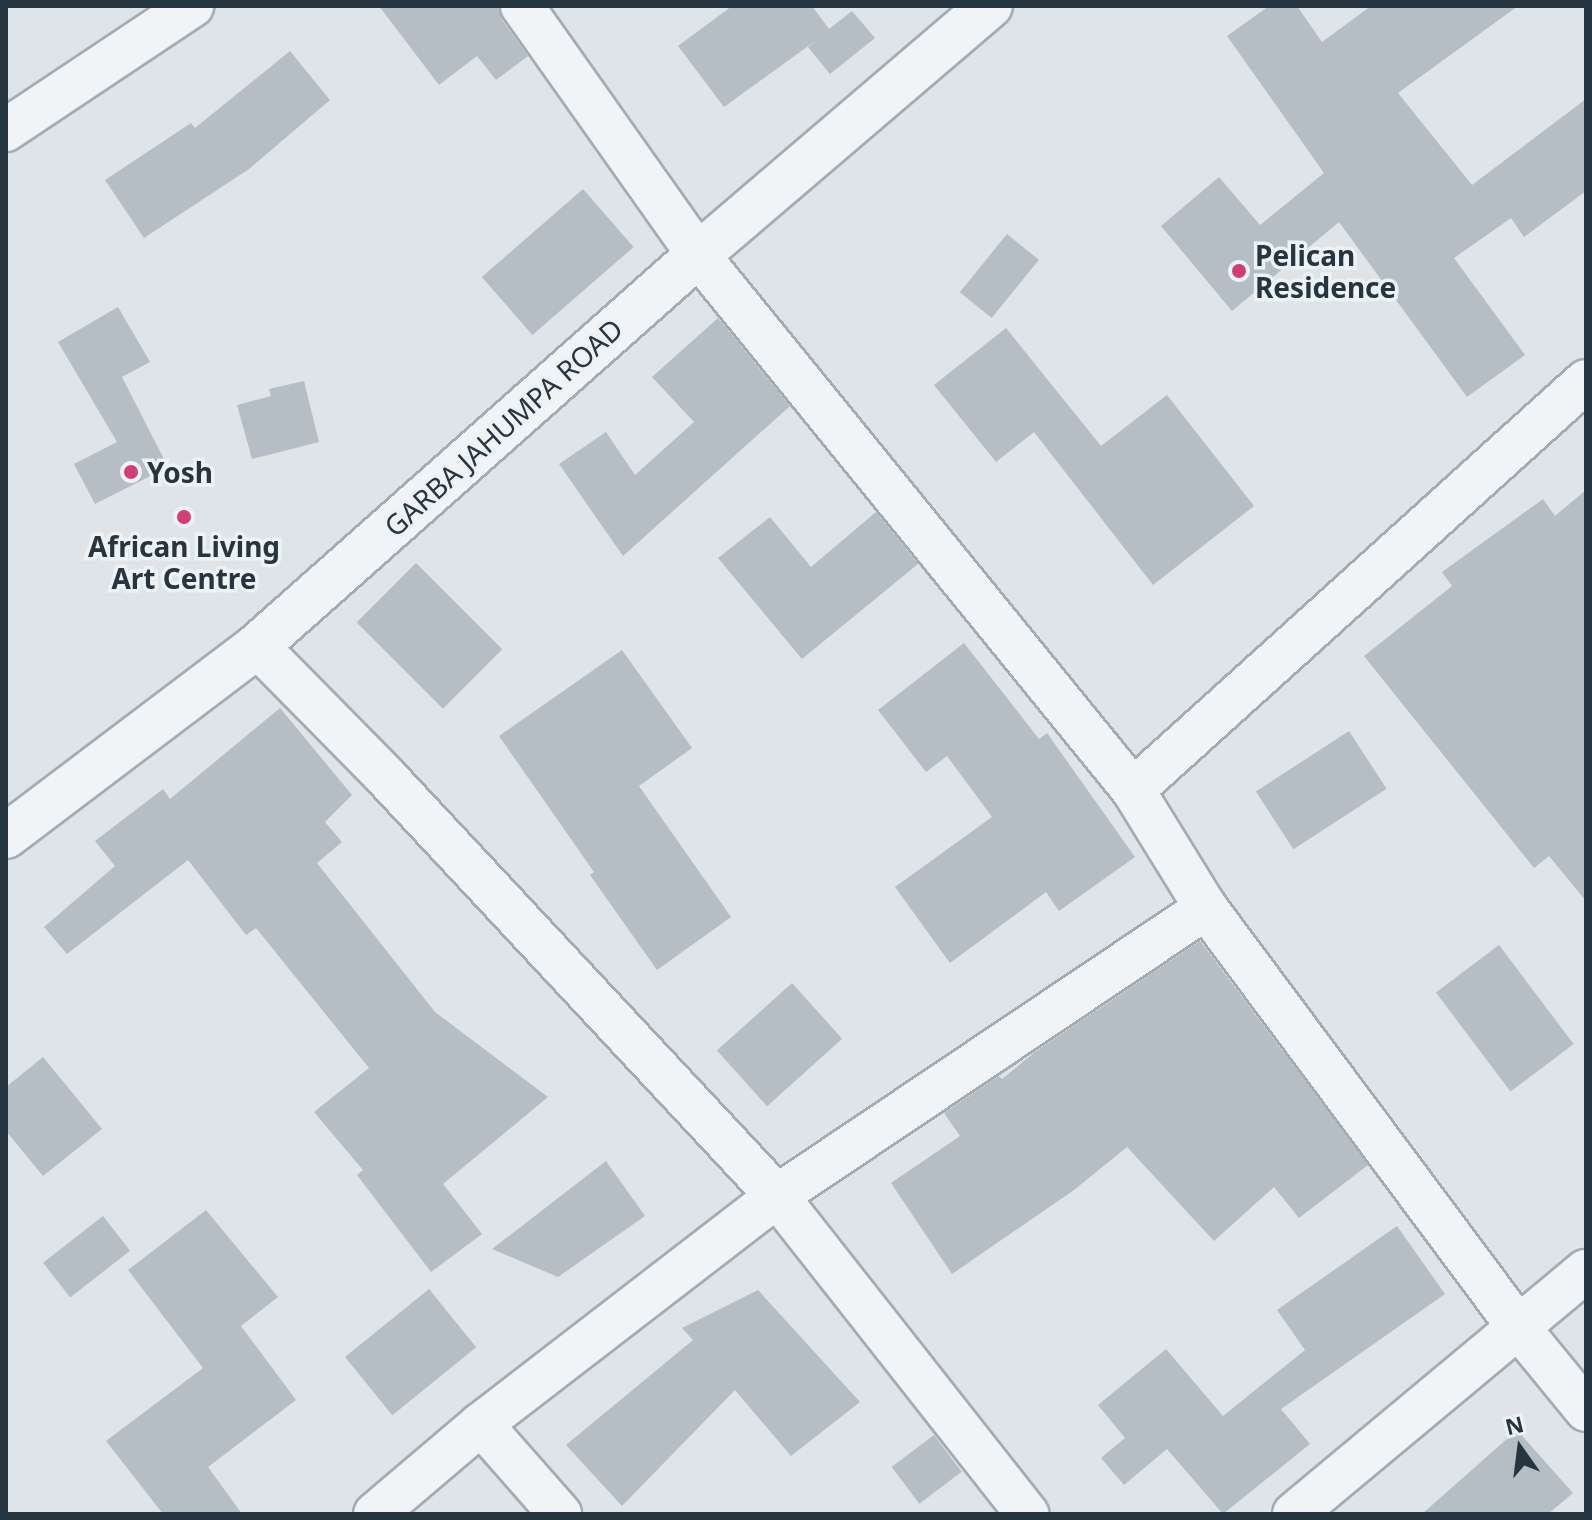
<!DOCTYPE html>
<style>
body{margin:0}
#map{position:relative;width:1592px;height:1520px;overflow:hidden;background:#dee4e8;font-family:"Noto Sans",sans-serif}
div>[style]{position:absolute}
.building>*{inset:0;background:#b5bec5;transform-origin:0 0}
.roads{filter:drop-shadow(2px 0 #a3acb2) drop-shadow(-2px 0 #a3acb2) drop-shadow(0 2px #a3acb2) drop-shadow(0 -2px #a3acb2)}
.minor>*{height:42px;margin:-21px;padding:0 21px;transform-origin:21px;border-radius:21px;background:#f0f4f6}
.tertiary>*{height:44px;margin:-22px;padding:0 22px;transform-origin:22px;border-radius:22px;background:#f0f4f6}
.dots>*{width:22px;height:22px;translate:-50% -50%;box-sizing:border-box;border:4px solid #edf2f5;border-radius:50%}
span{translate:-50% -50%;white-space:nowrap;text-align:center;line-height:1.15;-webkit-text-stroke:7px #edf2f5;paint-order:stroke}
.poi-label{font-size:28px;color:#26353f;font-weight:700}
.left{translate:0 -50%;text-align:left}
.street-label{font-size:28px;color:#26353f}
.frame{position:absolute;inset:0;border:8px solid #26353f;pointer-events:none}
.north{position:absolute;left:1480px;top:1408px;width:80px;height:80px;-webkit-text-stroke:6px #edf2f5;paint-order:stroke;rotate:346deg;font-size:22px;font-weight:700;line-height:32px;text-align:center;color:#26353f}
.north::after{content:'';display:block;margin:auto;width:28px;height:36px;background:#26353f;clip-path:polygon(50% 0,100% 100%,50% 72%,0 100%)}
</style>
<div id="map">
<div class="building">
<div style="clip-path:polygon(379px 6px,498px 6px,502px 20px,528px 56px,496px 80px,477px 56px,439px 85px)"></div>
<div style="clip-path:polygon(732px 6px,812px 6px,829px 29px,852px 11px,875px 38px,830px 74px,808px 47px,818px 39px,724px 107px,678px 46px)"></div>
<div style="clip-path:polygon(1269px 6px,1297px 6px,1322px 42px,1371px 6px,1518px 6px,1398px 93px,1472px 185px,1586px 99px,1586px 191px,1524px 237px,1511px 218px,1454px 258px,1525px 355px,1467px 397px,1339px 222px,1232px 311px,1161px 226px,1219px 177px,1260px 225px,1324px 173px,1227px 36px)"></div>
<div style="clip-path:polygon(290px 51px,330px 100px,249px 169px,144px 238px,105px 180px,191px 123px,195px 128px)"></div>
<div style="left:583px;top:189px;width:77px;height:134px;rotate:49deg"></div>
<div style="left:1007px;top:234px;width:41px;height:75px;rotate:39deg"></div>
<div style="clip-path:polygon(118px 307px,150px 362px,122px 377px,168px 467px,95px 504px,74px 464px,117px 442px,58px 342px)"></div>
<div style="clip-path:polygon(718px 318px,790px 406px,623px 556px,559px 464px,606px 432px,635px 475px,694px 422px,652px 377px)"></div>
<div style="clip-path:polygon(1006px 328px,1101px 446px,1167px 395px,1254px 506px,1153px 585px,1034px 432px,996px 462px,934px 385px)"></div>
<div style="clip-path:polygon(304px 381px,319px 442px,252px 459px,237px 405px,271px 396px,269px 389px)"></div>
<div style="clip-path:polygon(1586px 490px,1586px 901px,1549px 856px,1534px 868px,1364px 656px,1452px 586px,1442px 572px,1543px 499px,1555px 516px)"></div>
<div style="clip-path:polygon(876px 512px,918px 564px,802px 659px,718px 558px,770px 517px,811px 567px)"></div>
<div style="left:416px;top:563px;width:122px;height:84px;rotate:45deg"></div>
<div style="clip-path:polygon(964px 643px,1039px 739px,1047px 733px,1135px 857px,1059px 911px,1046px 892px,950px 963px,895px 887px,992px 817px,947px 756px,926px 772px,878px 710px)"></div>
<div style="clip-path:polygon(622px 650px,692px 748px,639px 786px,731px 917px,657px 970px,590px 875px,594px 872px,499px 736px)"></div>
<div style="clip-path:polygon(280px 708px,352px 795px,325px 822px,342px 842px,317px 863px,435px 1012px,548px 1097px,443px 1184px,482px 1234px,431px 1272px,357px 1175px,363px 1170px,314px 1112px,369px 1068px,256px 928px,246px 935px,188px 860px,67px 954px,44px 927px,115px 866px,95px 841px,163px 789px,170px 799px)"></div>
<div style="left:1349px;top:731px;width:69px;height:111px;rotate:57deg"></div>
<div style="clip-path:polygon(1200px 941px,1368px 1165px,1299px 1218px,1274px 1187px,1214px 1241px,1127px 1147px,1074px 1190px,952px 1274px,891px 1183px,960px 1136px,944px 1113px,999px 1076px,1002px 1079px,1035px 1052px)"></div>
<div style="left:1499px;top:945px;width:124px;height:79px;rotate:53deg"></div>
<div style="left:792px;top:983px;width:75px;height:101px;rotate:48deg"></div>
<div style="clip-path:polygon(43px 1057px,102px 1129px,43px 1176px,6px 1131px,6px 1087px)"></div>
<div style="clip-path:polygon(606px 1161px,645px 1216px,558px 1277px,492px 1249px)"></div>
<div style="clip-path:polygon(206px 1210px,278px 1297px,241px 1326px,296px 1400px,208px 1467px,242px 1514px,163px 1514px,106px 1441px,203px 1368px,128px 1270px)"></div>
<div style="left:103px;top:1216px;width:44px;height:76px;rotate:52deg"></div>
<div style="clip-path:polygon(1397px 1226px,1445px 1294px,1281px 1409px,1310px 1444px,1223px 1514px,1167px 1449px,1124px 1485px,1101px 1458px,1125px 1438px,1098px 1405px,1166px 1349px,1223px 1416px,1305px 1350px,1277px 1310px)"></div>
<div style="left:429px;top:1289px;width:75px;height:108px;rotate:51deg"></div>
<div style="clip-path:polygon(758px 1290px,860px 1402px,791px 1456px,735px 1390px,622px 1506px,566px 1445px,693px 1340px,682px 1328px)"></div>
<div style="clip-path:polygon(1517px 1430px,1573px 1493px,1548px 1514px,1422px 1514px)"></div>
<div style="left:934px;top:1435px;width:46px;height:53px;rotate:53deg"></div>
</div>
<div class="roads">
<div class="minor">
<div style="left:522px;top:6px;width:305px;rotate:54.7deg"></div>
<div style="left:698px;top:255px;width:690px;rotate:50.89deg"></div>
<div style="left:1133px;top:790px;width:139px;rotate:58.3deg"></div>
<div style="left:1206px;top:908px;width:524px;rotate:53.31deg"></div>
<div style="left:1519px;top:1328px;width:106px;rotate:50.7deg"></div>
<div style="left:6px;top:130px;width:224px;rotate:-33.7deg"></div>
<div style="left:257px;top:646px;width:184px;rotate:45.4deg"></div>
<div style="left:386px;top:777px;width:573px;rotate:46.98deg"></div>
<div style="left:777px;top:1196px;width:405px;rotate:51.8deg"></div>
<div style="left:1133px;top:790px;width:610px;rotate:-42.08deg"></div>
<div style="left:481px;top:1424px;width:120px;rotate:48.7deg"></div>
<div style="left:375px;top:1514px;width:139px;rotate:-40.3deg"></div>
<div style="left:481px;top:1424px;width:374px;rotate:-37.6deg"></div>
<div style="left:777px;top:1196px;width:517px;rotate:-33.87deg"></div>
<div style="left:1294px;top:1514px;width:380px;rotate:-39.8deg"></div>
</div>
<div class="tertiary">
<div style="left:6px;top:836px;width:315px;rotate:-37.1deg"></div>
<div style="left:257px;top:646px;width:589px;rotate:-41.56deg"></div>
<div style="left:698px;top:255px;width:384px;rotate:-40.5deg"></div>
</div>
</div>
<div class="dots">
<div style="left:1239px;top:271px;background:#d23d73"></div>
<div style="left:131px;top:472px;background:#d23d73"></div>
<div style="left:184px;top:517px;background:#d23d73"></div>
</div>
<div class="poi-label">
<span class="left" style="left:1255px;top:271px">Pelican<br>Residence</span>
<span class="left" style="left:147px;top:472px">Yosh</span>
<span style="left:184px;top:562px">African Living<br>Art Centre</span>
</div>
<div class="street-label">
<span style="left:503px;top:427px;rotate:-42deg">GARBA JAHUMPA ROAD</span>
</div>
<div class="frame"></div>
<div class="north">N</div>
</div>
